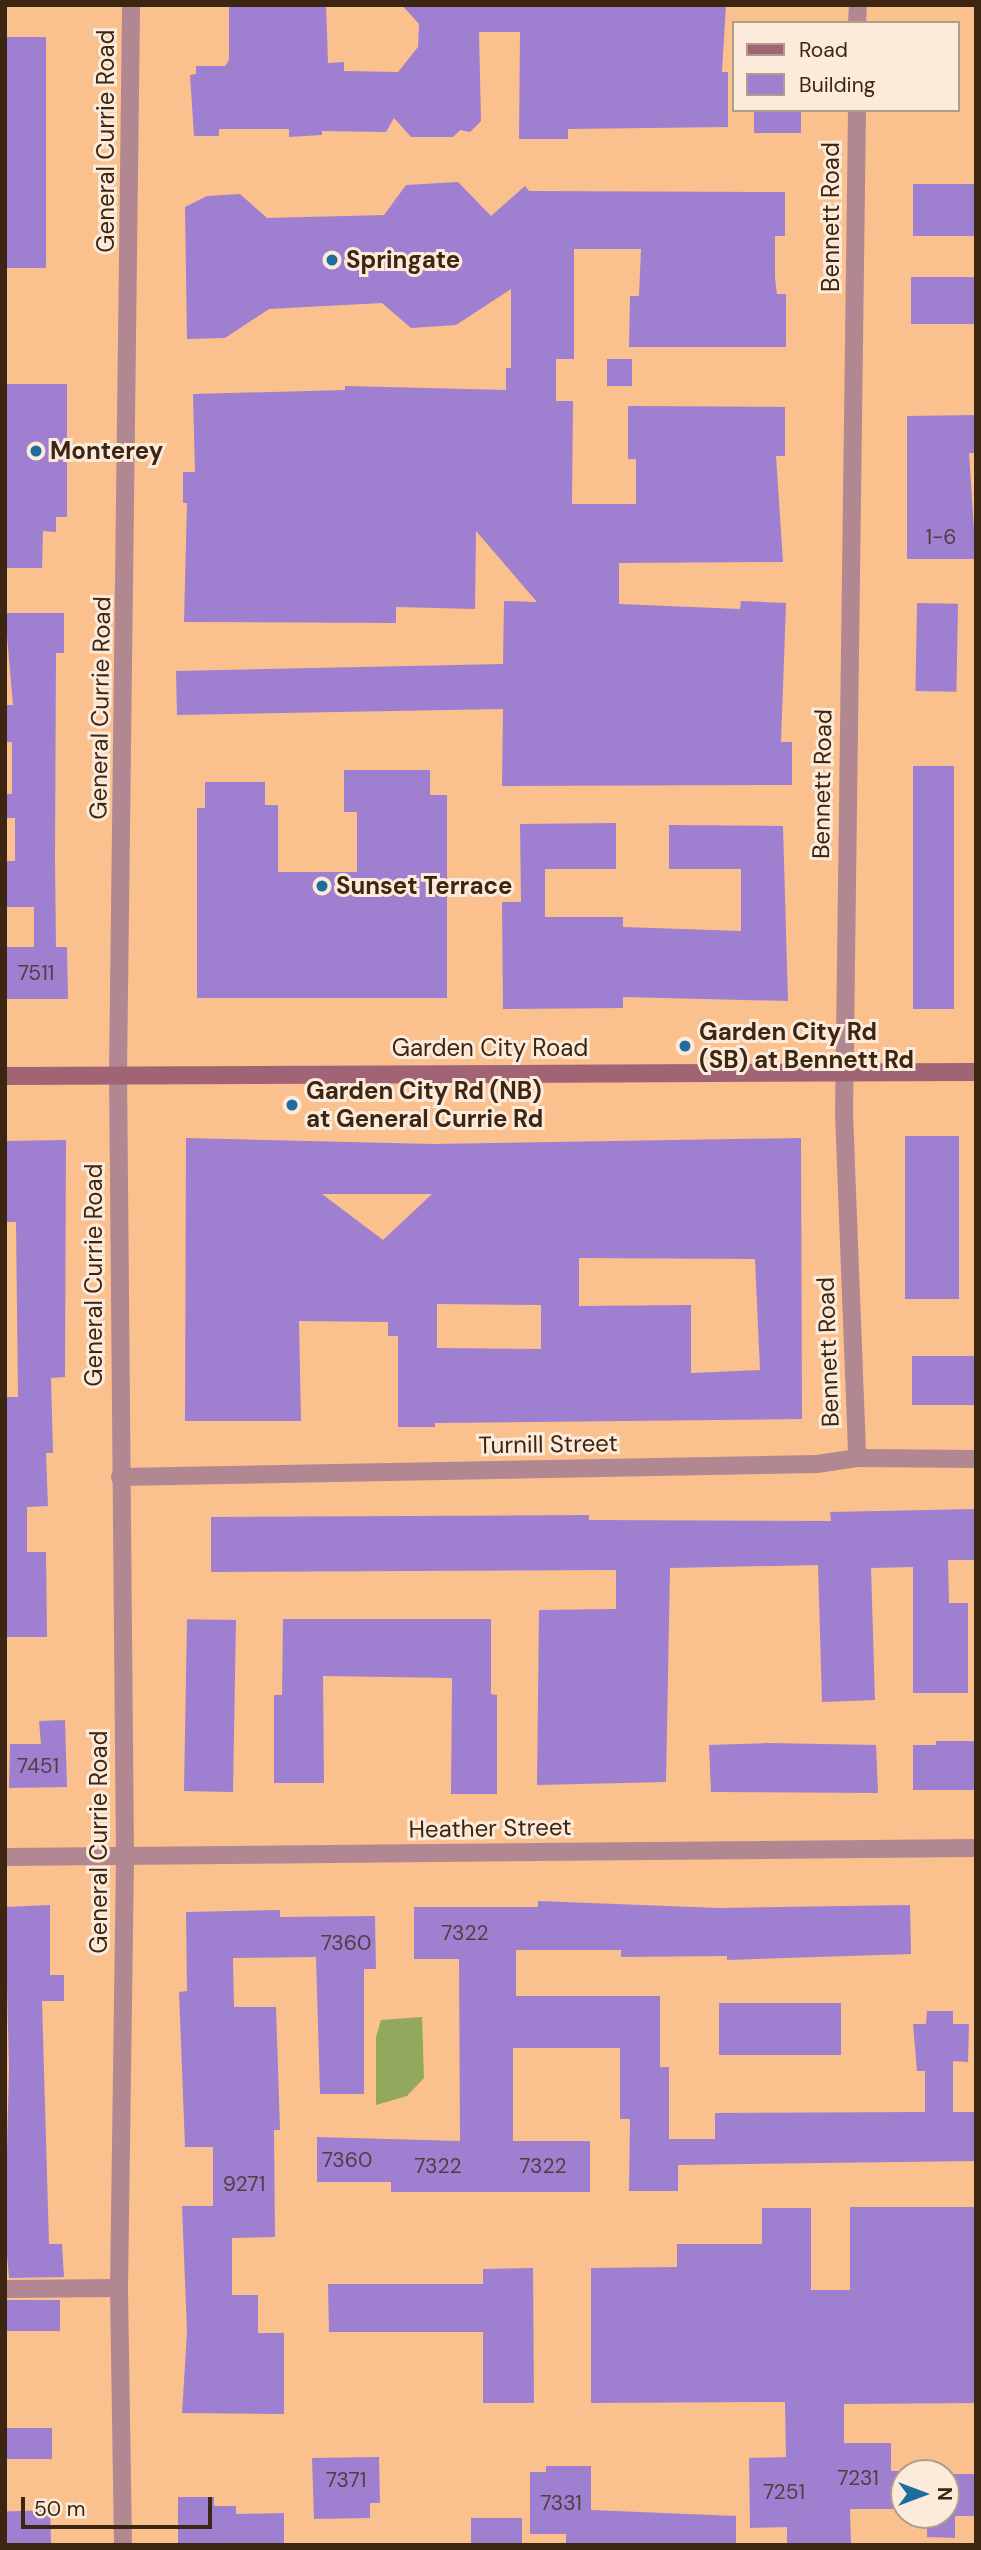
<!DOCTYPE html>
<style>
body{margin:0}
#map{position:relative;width:981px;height:2550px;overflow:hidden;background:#fac08e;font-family:"DM Sans",sans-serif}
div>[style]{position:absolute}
.green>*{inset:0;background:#92a85c}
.building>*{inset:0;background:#9f7fcf;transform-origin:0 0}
.street>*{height:18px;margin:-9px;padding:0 9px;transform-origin:9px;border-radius:9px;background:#b18792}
.secondary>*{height:18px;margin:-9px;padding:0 9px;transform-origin:9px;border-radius:9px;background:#a16475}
.dots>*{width:19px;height:19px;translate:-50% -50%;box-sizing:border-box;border:4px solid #fceadb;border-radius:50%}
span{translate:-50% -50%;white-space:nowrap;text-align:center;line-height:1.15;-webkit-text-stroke:6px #fceadb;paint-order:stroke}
.number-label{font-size:21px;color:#553c41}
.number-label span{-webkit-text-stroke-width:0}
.street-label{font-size:24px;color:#3c2612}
.poi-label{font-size:24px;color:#3c2612;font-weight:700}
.left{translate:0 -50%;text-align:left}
.frame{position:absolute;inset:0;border:7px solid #3c2612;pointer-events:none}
.legend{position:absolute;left:732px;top:21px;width:228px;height:91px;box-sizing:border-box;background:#fceadb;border:2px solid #af9c8b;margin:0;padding:9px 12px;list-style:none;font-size:21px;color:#3c2612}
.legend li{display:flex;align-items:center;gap:14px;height:35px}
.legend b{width:35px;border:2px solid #af9c8b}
.north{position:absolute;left:890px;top:2459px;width:70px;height:70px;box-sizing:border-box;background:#fceadb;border:2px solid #af9c8b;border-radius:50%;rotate:90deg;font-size:19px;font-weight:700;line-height:28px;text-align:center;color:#3c2612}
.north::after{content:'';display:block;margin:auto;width:24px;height:32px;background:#1e6d9f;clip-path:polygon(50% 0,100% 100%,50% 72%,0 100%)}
.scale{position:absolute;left:21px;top:2497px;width:191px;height:32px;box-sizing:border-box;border:4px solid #3c2612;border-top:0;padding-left:9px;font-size:21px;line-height:24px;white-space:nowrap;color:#3c2612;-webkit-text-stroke:5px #fceadb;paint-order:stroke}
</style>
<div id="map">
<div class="green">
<div style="clip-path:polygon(422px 2017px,424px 2078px,407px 2096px,376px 2105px,376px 2037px,381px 2020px)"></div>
</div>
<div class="building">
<div style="clip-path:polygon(229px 5px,326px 5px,328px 63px,344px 62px,344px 71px,398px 72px,418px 47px,419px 24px,402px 5px,726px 5px,722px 72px,728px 72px,728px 127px,568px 129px,568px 139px,519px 139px,520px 32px,479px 32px,481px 121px,470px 132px,460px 130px,453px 137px,411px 137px,394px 118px,386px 132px,322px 131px,322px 135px,289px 137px,289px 129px,219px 129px,219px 136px,194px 136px,190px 75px,196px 74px,196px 66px,225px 66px,229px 60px)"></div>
<div style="left:5px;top:37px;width:41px;height:231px"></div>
<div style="left:754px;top:110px;width:47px;height:23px"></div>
<div style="clip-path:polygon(458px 182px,491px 216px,525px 186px,529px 191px,785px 192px,785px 236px,775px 236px,775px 278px,777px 294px,786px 294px,786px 347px,629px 347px,630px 296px,639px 296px,641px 249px,574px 249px,574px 359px,556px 359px,556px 401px,573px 401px,572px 504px,636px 504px,636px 459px,628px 459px,628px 406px,785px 407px,785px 456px,776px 456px,783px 562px,619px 563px,619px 604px,740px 609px,741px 601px,786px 603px,781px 742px,792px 742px,792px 785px,502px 786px,503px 709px,177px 715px,176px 671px,503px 664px,504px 601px,537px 602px,476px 531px,475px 609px,396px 607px,396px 623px,184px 622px,187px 503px,183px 503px,183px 472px,195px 472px,193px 394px,345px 390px,345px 386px,506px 390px,506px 368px,511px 368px,511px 289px,456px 325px,411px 328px,382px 303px,269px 309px,225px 338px,187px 339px,185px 207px,207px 196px,240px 194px,267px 218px,384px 215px,406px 185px)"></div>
<div style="left:913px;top:184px;width:63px;height:52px"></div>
<div style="left:911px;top:277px;width:65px;height:47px"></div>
<div style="left:607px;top:359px;width:25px;height:27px"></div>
<div style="clip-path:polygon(5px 384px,67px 384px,67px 517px,56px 517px,56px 532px,43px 531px,42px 568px,5px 568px)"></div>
<div style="clip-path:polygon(976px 415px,976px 453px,969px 453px,976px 559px,907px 559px,907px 416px)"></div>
<div style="left:917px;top:603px;width:41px;height:88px;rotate:1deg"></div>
<div style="clip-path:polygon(5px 613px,64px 613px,64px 653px,56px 653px,55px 861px,56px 947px,67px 947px,68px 999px,5px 999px,5px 947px,34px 947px,34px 907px,7px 907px,7px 861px,15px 861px,15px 818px,5px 818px,5px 794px,12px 794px,12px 742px,5px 742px,5px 705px,13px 705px)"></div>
<div style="left:913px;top:766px;width:41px;height:243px"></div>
<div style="clip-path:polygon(344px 770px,430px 770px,430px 795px,447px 795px,447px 998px,197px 998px,197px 808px,205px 808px,205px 782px,265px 782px,265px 805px,278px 805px,278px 872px,357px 872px,357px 812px,344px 812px)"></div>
<div style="clip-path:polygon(616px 823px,616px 869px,545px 869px,545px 917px,623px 917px,623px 927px,741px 931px,741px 869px,669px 869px,669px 825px,783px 826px,788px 1001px,623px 997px,623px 1008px,503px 1009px,502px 902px,521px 902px,520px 824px)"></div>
<div style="left:905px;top:1136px;width:54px;height:163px"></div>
<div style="clip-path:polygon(evenodd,186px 1138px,433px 1144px,801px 1138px,802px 1419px,435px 1423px,435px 1427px,398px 1427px,398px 1336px,388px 1336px,388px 1322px,299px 1321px,301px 1421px,185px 1421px,186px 1138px,322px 1194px,432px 1194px,383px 1240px,322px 1194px,186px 1138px,579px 1258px,755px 1259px,760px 1370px,691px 1373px,691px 1305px,579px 1306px,579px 1258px,186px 1138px,437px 1304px,541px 1305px,541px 1349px,437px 1348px,437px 1304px)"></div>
<div style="clip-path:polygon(66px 1140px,65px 1377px,51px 1378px,53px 1453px,46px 1453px,48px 1506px,27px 1507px,27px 1552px,46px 1552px,47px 1637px,5px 1637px,5px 1397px,18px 1397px,16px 1222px,5px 1222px,5px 1141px)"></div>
<div style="left:912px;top:1356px;width:64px;height:49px"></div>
<div style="clip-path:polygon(976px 1509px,976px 1560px,948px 1560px,949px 1603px,968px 1603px,968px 1693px,913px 1693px,913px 1567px,871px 1568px,875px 1700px,822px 1702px,818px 1565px,670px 1568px,666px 1782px,537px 1785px,539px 1610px,616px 1609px,616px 1570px,211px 1572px,211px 1517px,589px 1515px,589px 1520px,831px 1521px,830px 1512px)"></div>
<div style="clip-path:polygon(283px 1619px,491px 1619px,491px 1694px,497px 1695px,497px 1794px,451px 1794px,452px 1678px,323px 1676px,324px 1783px,274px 1783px,274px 1695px,282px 1695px)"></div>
<div style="left:236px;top:1620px;width:172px;height:49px;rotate:91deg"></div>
<div style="clip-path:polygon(65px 1720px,67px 1787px,9px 1788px,10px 1744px,41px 1744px,39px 1721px)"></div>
<div style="clip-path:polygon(936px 1741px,976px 1741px,976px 1790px,913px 1790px,913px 1745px,936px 1745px)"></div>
<div style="clip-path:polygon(768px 1743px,876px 1745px,878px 1793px,711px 1792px,709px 1745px)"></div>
<div style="clip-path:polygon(538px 1901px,719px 1908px,910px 1905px,911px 1954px,727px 1960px,727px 1956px,621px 1957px,621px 1950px,516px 1950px,516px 1996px,660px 1996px,660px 2067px,669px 2067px,669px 2139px,715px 2139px,715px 2113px,925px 2112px,925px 2071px,917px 2071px,913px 2024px,926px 2024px,927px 2011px,953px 2011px,953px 2024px,969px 2024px,968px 2062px,953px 2061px,953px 2112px,976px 2112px,976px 2161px,678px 2165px,678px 2191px,629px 2191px,630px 2119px,620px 2119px,620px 2048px,513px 2048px,513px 2141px,590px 2141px,590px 2192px,391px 2192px,391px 2182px,317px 2182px,317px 2137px,460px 2141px,459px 1959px,414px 1959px,414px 1907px,538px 1907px)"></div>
<div style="clip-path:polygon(50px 1905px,50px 1975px,64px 1975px,64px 2001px,42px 2001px,49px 2244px,62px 2244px,64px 2277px,9px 2278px,5px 2233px,9px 2067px,5px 1907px)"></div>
<div style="clip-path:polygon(280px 1910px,280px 1917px,375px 1916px,376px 1969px,364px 1969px,364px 2094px,320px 2094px,316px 1957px,233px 1958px,234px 2007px,276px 2007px,280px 2130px,274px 2130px,275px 2237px,232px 2238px,232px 2295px,258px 2295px,258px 2333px,284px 2333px,284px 2414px,182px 2413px,187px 2332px,182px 2206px,213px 2206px,213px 2147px,185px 2147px,179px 1992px,187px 1991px,186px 1912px)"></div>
<div style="left:719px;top:2003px;width:122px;height:52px"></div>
<div style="clip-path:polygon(850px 2207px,976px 2207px,976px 2403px,844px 2404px,844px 2443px,891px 2443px,891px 2471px,904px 2471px,904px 2509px,850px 2509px,851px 2545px,787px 2545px,787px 2527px,750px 2528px,749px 2458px,786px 2457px,785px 2402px,591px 2403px,591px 2268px,677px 2267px,677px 2244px,762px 2244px,762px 2208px,811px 2208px,811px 2290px,850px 2290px)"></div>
<div style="clip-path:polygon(533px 2268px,534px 2403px,483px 2403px,483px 2332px,329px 2332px,328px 2284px,483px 2284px,483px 2269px)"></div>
<div style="left:7px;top:2300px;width:53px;height:31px"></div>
<div style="left:52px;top:2428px;width:31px;height:47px;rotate:90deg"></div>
<div style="clip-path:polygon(379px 2457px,380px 2503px,370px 2503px,370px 2518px,314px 2519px,312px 2458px)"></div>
<div style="clip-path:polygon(546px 2466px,591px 2466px,591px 2510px,736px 2516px,736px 2545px,566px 2545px,566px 2534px,530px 2534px,530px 2472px,546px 2472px)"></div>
<div style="clip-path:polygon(946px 2474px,976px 2474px,976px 2516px,955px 2516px,955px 2538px,927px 2537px,927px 2515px,946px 2515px)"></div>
<div style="clip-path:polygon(178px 2497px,214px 2497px,214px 2506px,236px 2506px,236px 2514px,284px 2513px,284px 2545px,178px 2545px)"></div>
<div style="left:50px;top:2510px;width:35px;height:45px;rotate:88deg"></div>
<div style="left:471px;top:2518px;width:51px;height:27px"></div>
</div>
<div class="street">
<div style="left:857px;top:23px;width:18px;rotate:-87deg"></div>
<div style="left:857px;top:110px;width:1003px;rotate:90.74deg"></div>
<div style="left:844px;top:1113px;width:345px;rotate:87.8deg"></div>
<div style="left:120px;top:1477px;width:697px;rotate:-1.07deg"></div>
<div style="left:817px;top:1464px;width:40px;rotate:-8.5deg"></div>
<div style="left:857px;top:1458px;width:119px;rotate:0.5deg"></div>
<div style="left:5px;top:1857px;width:971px;rotate:-0.53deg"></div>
<div style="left:5px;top:2289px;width:114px;rotate:-0.5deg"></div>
<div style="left:123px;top:2545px;width:257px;rotate:-90.9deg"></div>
<div style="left:119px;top:2288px;width:431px;rotate:-89.2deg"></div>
<div style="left:125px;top:1857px;width:783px;rotate:-90.51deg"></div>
<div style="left:118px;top:1074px;width:1069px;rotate:-89.3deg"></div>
</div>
<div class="secondary">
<div style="left:5px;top:1076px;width:971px;rotate:-0.24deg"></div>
</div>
<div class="dots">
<div style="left:332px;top:260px;background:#1e6d9f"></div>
<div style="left:36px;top:451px;background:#1e6d9f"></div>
<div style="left:322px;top:886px;background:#1e6d9f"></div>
<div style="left:685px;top:1046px;background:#1e6d9f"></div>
<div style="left:292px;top:1105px;background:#1e6d9f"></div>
</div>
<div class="number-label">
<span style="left:941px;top:537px">1-6</span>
<span style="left:36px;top:973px">7511</span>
<span style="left:38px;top:1766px">7451</span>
<span style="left:465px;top:1933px">7322</span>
<span style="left:346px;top:1943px">7360</span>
<span style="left:347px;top:2160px">7360</span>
<span style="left:438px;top:2166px">7322</span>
<span style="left:543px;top:2166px">7322</span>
<span style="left:244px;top:2184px">9271</span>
<span style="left:858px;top:2478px">7231</span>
<span style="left:346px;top:2480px">7371</span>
<span style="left:784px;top:2492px">7251</span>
<span style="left:561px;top:2503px">7331</span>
</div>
<div class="street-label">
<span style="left:106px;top:141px;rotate:-90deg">General Currie Road</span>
<span style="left:831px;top:217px;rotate:-90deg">Bennett Road</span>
<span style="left:100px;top:708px;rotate:-89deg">General Currie Road</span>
<span style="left:822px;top:784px;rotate:-89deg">Bennett Road</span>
<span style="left:490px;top:1048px">Garden City Road</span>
<span style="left:94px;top:1275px;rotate:-90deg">General Currie Road</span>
<span style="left:828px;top:1352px;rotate:-92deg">Bennett Road</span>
<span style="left:548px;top:1444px;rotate:-1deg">Turnill Street</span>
<span style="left:490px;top:1828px;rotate:-1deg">Heather Street</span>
<span style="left:99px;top:1842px;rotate:-90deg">General Currie Road</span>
</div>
<div class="poi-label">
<span class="left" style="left:346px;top:260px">Springate</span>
<span class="left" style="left:50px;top:451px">Monterey</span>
<span class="left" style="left:336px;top:886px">Sunset Terrace</span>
<span class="left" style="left:699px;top:1046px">Garden City Rd<br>(SB) at Bennett Rd</span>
<span class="left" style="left:306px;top:1105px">Garden City Rd (NB)<br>at General Currie Rd</span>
</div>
<div class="frame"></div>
<ul class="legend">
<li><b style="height:9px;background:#a16475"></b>Road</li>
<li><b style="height:19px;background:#9f7fcf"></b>Building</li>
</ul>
<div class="north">N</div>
<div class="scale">50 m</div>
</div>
